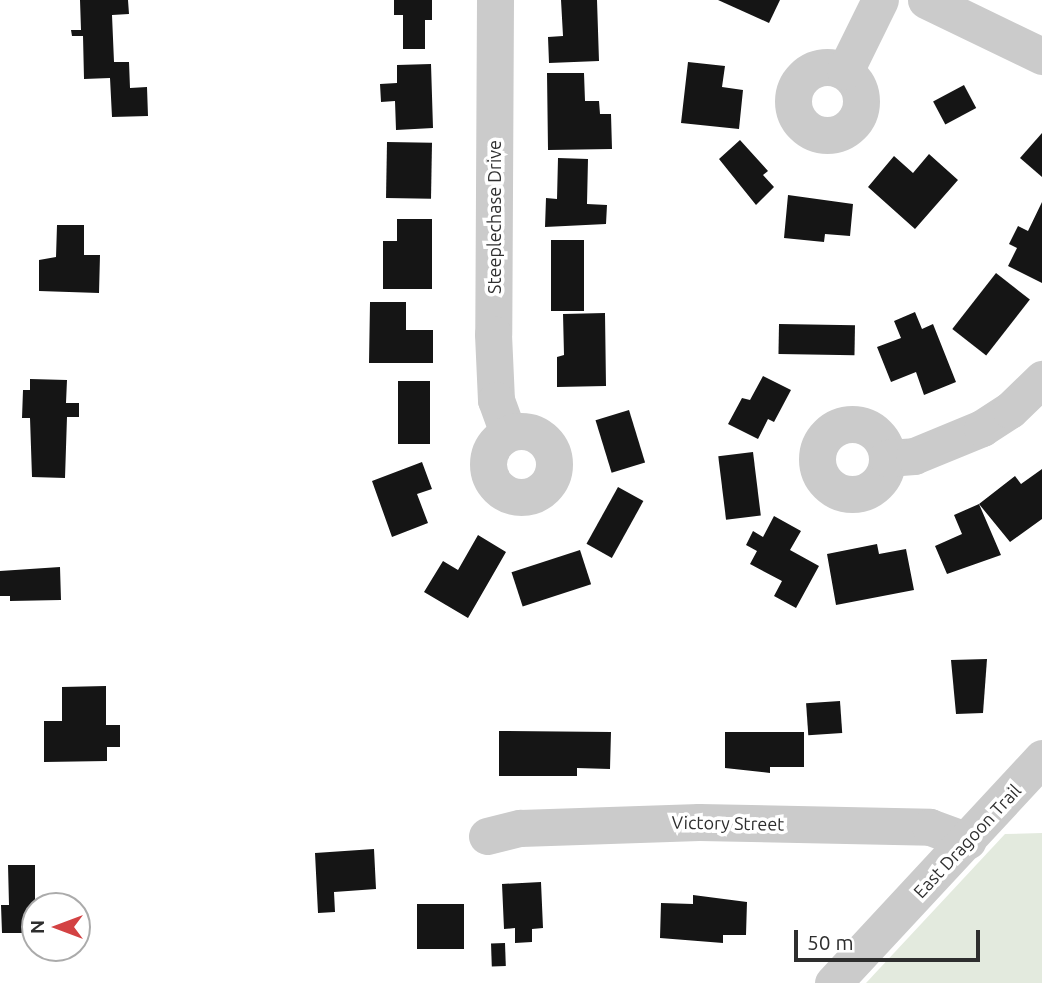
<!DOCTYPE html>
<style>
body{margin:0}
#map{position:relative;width:1042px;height:983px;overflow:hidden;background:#fff;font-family:Ubuntu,sans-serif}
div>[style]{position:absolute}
.green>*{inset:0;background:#e3eade}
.building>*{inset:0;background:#151515;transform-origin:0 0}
.minor>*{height:37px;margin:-18.5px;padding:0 18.5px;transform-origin:18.5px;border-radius:18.5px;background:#cbcbcb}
.minor>.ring{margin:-18.5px;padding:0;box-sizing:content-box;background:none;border:37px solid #cbcbcb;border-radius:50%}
span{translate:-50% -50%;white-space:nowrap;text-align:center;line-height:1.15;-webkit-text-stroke:7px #fff;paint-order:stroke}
.street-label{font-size:18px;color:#2e2e2e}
.north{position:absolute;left:21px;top:892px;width:70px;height:70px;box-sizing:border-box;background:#fff;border:2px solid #ababab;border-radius:50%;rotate:270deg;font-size:19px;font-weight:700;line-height:28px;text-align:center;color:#2e2e2e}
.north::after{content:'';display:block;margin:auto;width:24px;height:32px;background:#d34243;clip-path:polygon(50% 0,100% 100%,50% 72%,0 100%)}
.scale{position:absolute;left:794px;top:930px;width:186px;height:32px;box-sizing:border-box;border:4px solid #2e2e2e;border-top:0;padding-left:9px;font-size:21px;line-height:24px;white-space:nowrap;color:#2e2e2e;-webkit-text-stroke:5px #fff;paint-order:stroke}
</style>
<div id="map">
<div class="green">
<div style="clip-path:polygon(1042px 833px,1042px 983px,866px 983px,1005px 834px)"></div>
</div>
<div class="building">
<div style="clip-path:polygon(80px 0,128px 0,129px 14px,112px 15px,114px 62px,129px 62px,130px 88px,147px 87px,148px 116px,112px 117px,110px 78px,84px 79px,83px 36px,72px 36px,71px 30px,81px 30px)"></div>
<div style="clip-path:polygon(394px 0,432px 0,432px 20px,425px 20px,425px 49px,403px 49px,403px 15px,394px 15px)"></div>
<div style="clip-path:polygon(561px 0,597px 0,599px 61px,549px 63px,548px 37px,563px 36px)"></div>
<div style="clip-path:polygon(718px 0,780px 0,769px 23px)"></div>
<div style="clip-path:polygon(688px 62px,725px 66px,722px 87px,743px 90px,739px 129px,681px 123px)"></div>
<div style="clip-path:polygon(431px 64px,433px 128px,396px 130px,395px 101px,381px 102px,380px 84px,397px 83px,397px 65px)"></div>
<div style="clip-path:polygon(547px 73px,584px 73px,585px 101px,599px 101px,600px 114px,611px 114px,612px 149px,548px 150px)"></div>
<div style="left:964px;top:85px;width:26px;height:35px;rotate:62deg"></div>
<div style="clip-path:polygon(1042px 133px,1042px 177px,1020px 158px)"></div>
<div style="clip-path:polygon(740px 140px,768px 171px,763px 175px,774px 187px,756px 205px,719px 159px)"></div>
<div style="left:387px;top:142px;width:45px;height:56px;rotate:1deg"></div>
<div style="clip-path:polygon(929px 154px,958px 180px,915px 229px,868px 187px,894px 156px,913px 173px)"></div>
<div style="clip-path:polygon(558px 158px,588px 159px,587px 204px,607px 205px,606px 224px,545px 227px,546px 198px,557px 199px)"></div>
<div style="clip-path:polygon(788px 195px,853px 204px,850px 236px,825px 234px,824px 242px,784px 238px)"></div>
<div style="clip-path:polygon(1042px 202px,1042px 283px,1008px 266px,1017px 248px,1009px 244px,1018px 226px,1028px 231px)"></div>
<div style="clip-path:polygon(397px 219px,432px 219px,432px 289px,383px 289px,383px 241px,397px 241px)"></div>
<div style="clip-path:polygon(57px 225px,84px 225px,84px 255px,100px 255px,99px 293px,39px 291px,39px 260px,56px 257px)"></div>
<div style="left:551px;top:240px;width:33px;height:71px"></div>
<div style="left:996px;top:273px;width:43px;height:71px;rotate:38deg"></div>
<div style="clip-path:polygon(370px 302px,406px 302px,406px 330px,433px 330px,433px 363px,369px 363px)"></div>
<div style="clip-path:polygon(915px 312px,922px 329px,933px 324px,956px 382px,924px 395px,916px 372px,891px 382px,877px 347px,901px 338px,894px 321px)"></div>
<div style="clip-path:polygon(605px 313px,606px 386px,557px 387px,557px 357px,564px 355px,563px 314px)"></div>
<div style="left:779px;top:324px;width:76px;height:30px;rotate:1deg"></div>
<div style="clip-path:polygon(763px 376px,791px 390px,774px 422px,768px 419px,758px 439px,728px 424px,742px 398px,750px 400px)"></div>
<div style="clip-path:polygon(30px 379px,67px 380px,66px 403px,79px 403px,79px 417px,67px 417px,65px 478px,32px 477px,30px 418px,22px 418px,23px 390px,30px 390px)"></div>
<div style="left:398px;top:381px;width:32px;height:63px"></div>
<div style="left:629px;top:410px;width:55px;height:35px;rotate:73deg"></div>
<div style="left:753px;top:452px;width:64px;height:35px;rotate:83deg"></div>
<div style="clip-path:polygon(422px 462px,432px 489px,417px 494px,428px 523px,392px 537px,372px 481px)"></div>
<div style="clip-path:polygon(1042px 469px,1042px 519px,1010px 542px,979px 504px,1015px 476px,1021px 484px)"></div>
<div style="left:618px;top:487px;width:29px;height:65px;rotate:29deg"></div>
<div style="clip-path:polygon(979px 504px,1001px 555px,947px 574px,935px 546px,962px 534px,954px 515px)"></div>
<div style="clip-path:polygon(774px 516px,801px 531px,790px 550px,819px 566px,796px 608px,774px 596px,782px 581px,750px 564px,757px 551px,746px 545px,753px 531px,763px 537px)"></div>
<div style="clip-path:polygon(478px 535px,506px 552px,468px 618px,424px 592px,443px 561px,458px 570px)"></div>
<div style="clip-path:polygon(877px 544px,879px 554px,906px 549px,914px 590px,836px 605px,827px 554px)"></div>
<div style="left:580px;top:550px;width:36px;height:72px;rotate:72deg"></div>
<div style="clip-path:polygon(60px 567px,61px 600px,10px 601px,10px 596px,0 596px,0 571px)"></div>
<div style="clip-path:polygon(987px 659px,983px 713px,956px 714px,951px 660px)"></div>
<div style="clip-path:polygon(106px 686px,106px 725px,120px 725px,120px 747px,107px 747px,107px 761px,44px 762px,44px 721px,62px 721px,62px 687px)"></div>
<div style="left:840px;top:701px;width:32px;height:34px;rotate:86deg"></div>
<div style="clip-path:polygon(499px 731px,611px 732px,610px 769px,577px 768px,577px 776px,499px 776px)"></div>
<div style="clip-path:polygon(725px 732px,804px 732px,804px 767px,770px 767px,770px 773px,725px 768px)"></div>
<div style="clip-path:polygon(374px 849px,376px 889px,334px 892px,335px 912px,318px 913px,315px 853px)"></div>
<div style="clip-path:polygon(8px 865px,35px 865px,35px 933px,2px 933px,1px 905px,9px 905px)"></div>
<div style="clip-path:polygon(541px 882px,543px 928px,532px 929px,532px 942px,515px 943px,515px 928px,504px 929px,502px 884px)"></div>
<div style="clip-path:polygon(693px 895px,747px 902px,746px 935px,723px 935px,723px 943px,660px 938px,661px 903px,693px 904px)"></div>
<div style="left:417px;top:904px;width:47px;height:45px"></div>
<div style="left:505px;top:943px;width:23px;height:14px;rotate:88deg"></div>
</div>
<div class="minor">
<div style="left:495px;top:0;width:334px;rotate:90.3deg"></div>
<div style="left:493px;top:334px;width:66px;rotate:87.4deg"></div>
<div style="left:496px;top:400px;width:33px;rotate:70deg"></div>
<div style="left:926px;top:0;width:129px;rotate:25.8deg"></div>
<div class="ring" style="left:793px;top:67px;width:31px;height:31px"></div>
<div style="left:845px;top:71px;width:79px;rotate:-63.8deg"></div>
<div class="ring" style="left:817px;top:424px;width:33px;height:33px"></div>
<div class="ring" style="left:488px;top:431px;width:29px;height:29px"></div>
<div style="left:887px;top:458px;width:27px;rotate:-4deg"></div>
<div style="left:914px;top:456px;width:74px;rotate:-22.4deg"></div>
<div style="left:982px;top:428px;width:33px;rotate:-33deg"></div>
<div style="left:1010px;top:410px;width:45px;rotate:-44.1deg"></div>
<div style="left:487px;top:836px;width:34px;rotate:-14deg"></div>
<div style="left:520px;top:828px;width:179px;rotate:-1.9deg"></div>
<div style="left:699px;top:822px;width:231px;rotate:1.2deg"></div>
<div style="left:930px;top:827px;width:40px;rotate:20.2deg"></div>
<div style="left:833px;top:983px;width:307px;rotate:-47.1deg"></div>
</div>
<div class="street-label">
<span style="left:494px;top:217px;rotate:-90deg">Steeplechase Drive</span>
<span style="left:728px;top:823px;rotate:1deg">Victory Street</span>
<span style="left:967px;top:841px;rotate:-47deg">East Dragoon Trail</span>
</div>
<div class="north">N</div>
<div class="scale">50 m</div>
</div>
